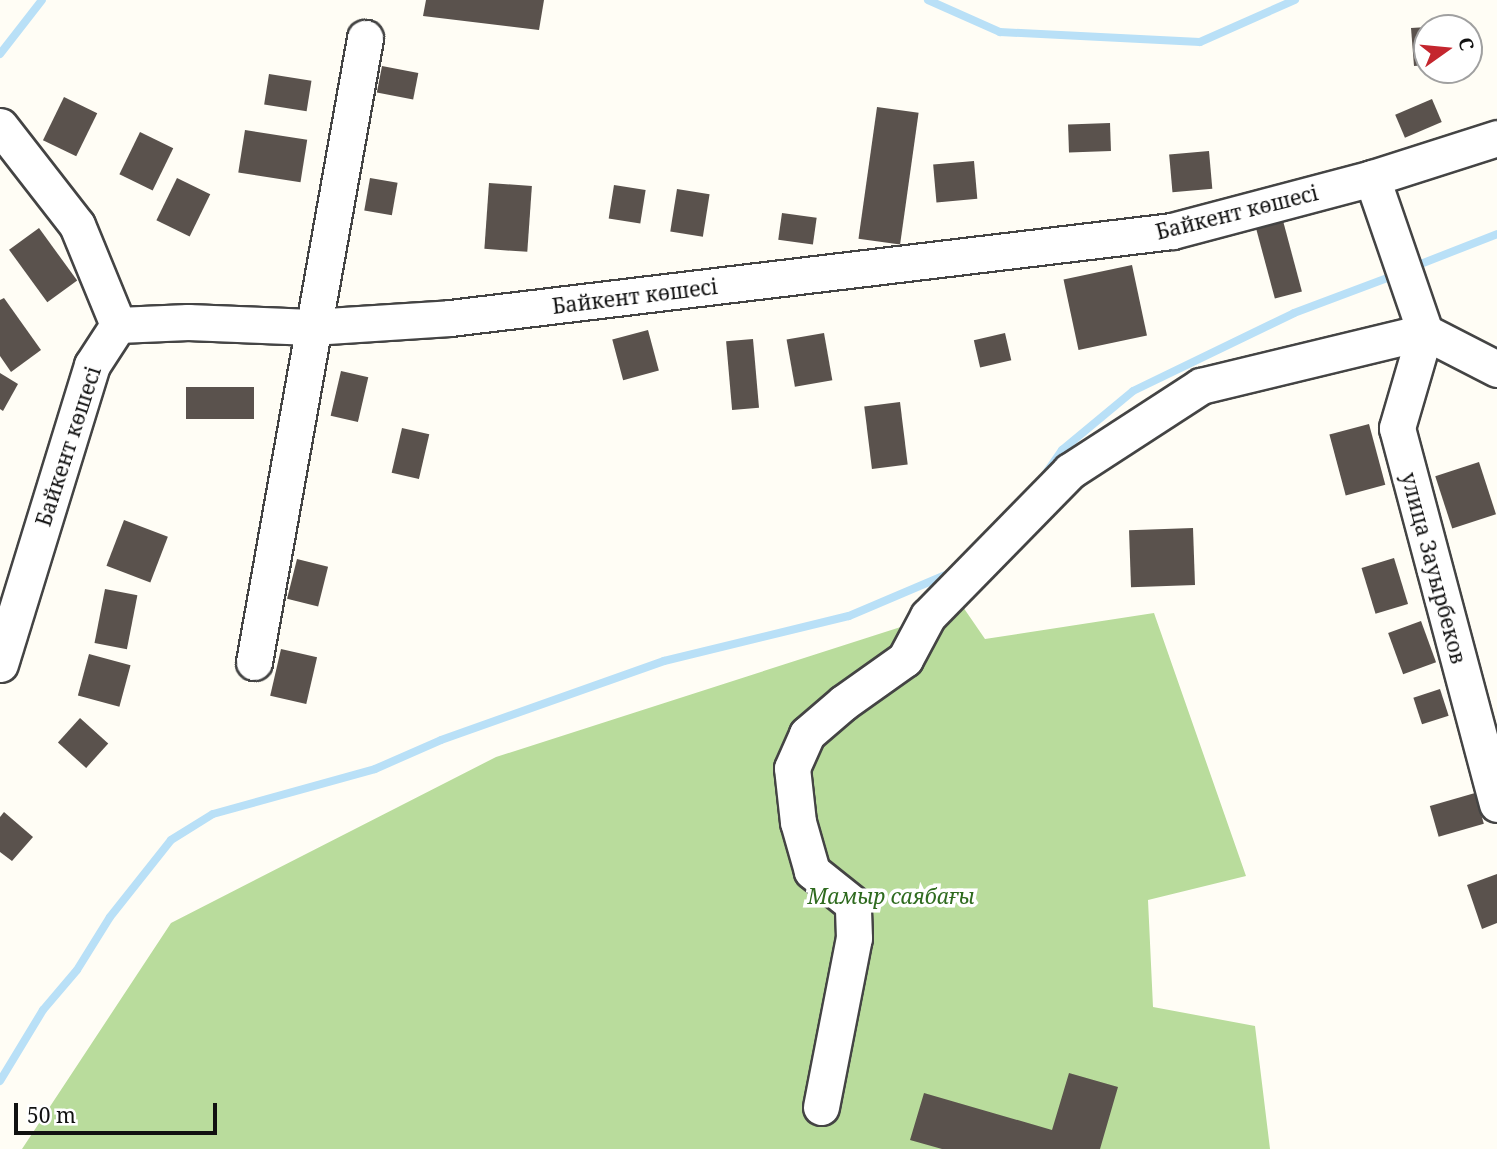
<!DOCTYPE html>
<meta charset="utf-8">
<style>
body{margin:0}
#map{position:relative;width:1497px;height:1149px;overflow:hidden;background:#fffdf5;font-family:"Noto Serif",serif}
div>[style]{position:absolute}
.forest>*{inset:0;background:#b9dc9c}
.stream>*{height:8px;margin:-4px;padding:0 4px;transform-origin:4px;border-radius:4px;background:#b9e0f7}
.building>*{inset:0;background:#5a524d;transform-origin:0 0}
.roads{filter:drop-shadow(2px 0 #444) drop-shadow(-2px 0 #444) drop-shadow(0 2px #444) drop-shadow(0 -2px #444)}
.minor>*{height:35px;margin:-17.5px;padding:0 17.5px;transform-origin:17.5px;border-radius:17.5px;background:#fff}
span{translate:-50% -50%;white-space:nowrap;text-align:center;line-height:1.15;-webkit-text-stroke:7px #fff;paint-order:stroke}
.street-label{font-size:21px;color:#111}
.park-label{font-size:21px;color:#2f6b1f;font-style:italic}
.north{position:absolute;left:1413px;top:14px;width:70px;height:70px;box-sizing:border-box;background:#fff;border:2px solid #a0a0a0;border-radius:50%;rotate:75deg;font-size:19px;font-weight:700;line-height:28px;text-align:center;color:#111}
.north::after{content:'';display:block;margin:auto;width:24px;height:32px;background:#c4262e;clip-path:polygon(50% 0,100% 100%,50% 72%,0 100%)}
.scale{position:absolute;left:14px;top:1103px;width:203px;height:32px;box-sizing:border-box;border:4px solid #111;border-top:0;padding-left:9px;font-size:21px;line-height:24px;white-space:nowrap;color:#111;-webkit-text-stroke:5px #fff;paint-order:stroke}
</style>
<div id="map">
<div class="forest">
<div style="clip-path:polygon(963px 607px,985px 639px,1154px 613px,1246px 876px,1148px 900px,1153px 1007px,1255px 1026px,1270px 1149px,22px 1149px,171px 923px,496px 757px)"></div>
</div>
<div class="stream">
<div style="left:928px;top:0;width:79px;rotate:24deg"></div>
<div style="left:1000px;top:32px;width:200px;rotate:2.9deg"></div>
<div style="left:1200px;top:42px;width:104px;rotate:-23.9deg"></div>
<div style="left:0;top:54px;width:68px;rotate:-52.1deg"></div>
<div style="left:1413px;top:267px;width:90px;rotate:-21.4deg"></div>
<div style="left:1046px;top:473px;width:28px;rotate:-55deg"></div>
<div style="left:1062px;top:450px;width:92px;rotate:-39.7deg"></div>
<div style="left:1133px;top:391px;width:179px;rotate:-25.8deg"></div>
<div style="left:1294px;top:313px;width:111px;rotate:-20.6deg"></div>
<div style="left:0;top:1081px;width:83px;rotate:-58.8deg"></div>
<div style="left:43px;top:1010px;width:52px;rotate:-49.6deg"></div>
<div style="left:77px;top:970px;width:62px;rotate:-58.1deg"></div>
<div style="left:110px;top:917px;width:98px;rotate:-51.6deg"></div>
<div style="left:171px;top:840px;width:49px;rotate:-31.8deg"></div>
<div style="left:213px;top:814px;width:168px;rotate:-15.5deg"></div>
<div style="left:375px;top:769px;width:72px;rotate:-23.7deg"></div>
<div style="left:441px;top:740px;width:237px;rotate:-19.5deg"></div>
<div style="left:664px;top:661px;width:190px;rotate:-13.7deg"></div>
<div style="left:849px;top:616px;width:108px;rotate:-23deg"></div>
</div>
<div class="building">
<div style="clip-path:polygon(426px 0,544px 0,539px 30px,423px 16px)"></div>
<div style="clip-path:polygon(1427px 27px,1427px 65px,1414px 66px,1411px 28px)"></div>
<div style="left:382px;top:66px;width:37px;height:27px;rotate:11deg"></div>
<div style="left:269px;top:74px;width:43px;height:31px;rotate:9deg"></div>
<div style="left:64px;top:97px;width:37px;height:48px;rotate:26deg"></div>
<div style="left:1432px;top:99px;width:25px;height:40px;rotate:67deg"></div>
<div style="left:877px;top:107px;width:42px;height:133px;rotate:8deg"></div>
<div style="left:1110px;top:123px;width:28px;height:42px;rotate:88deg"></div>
<div style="left:245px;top:130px;width:63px;height:43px;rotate:9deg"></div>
<div style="left:140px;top:132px;width:37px;height:47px;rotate:26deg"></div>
<div style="left:1209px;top:151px;width:38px;height:40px;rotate:85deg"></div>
<div style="left:974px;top:161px;width:38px;height:41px;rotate:85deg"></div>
<div style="left:177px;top:178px;width:37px;height:47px;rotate:26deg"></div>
<div style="left:370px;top:178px;width:28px;height:33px;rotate:10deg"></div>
<div style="left:489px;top:183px;width:43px;height:66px;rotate:4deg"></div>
<div style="left:614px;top:185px;width:32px;height:34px;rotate:9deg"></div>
<div style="left:677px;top:189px;width:33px;height:43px;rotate:9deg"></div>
<div style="left:782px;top:213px;width:35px;height:27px;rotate:8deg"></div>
<div style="left:1282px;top:217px;width:77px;height:28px;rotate:75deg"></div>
<div style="left:39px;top:228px;width:65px;height:37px;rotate:54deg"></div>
<div style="left:1132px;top:265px;width:72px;height:70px;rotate:78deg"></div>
<div style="clip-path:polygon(4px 298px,41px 350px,11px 372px,0 356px,0 300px)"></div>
<div style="left:648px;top:330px;width:42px;height:37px;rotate:75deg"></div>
<div style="left:824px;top:333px;width:48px;height:38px;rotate:80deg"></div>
<div style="left:1005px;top:333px;width:28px;height:32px;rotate:77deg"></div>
<div style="left:753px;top:339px;width:69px;height:27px;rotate:85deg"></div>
<div style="left:341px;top:371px;width:28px;height:46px;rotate:13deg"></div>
<div style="clip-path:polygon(0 373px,18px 384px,3px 411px,0 409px)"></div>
<div style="left:186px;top:387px;width:68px;height:32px"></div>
<div style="left:900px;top:402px;width:63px;height:36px;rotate:83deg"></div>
<div style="left:1369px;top:424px;width:63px;height:41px;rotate:75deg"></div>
<div style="left:402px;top:428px;width:28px;height:46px;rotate:13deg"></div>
<div style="left:1479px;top:462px;width:55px;height:46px;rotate:72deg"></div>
<div style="left:124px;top:520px;width:47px;height:49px;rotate:21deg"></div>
<div style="left:1193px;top:528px;width:57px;height:64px;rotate:88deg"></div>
<div style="left:1394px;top:558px;width:48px;height:34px;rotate:73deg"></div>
<div style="left:297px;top:559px;width:32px;height:41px;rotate:14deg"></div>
<div style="left:105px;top:589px;width:33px;height:55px;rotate:11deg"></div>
<div style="left:1421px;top:621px;width:44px;height:35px;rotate:70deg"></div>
<div style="left:281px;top:649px;width:37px;height:48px;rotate:13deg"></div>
<div style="left:89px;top:654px;width:43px;height:43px;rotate:15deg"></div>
<div style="left:1440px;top:689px;width:28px;height:28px;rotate:72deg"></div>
<div style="left:80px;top:718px;width:38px;height:33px;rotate:42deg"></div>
<div style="left:1475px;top:793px;width:32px;height:47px;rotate:74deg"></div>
<div style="clip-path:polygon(4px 812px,33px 837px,12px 861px,0 852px,0 817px)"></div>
<div style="clip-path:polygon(1497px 874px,1497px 923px,1482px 929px,1467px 885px)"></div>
<div style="clip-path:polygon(1069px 1073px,1118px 1087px,1100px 1149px,942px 1149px,910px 1140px,924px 1093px,1052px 1130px)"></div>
</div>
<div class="roads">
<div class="minor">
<div style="left:0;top:126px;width:125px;rotate:52.1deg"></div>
<div style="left:77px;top:225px;width:108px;rotate:67.7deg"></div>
<div style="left:1372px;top:178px;width:163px;rotate:71deg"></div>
<div style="left:1425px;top:332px;width:81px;rotate:27.2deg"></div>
<div style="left:1425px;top:332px;width:100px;rotate:106.3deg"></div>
<div style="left:1397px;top:428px;width:389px;rotate:75.1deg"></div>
<div style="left:254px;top:662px;width:634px;rotate:-79.91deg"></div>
<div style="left:0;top:664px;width:313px;rotate:-72.9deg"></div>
<div style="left:92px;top:365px;width:48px;rotate:-57deg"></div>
<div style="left:118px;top:325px;width:70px;rotate:-2.5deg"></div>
<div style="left:188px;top:322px;width:124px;rotate:2.3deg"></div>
<div style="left:312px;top:327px;width:138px;rotate:-3.7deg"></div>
<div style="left:450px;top:318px;width:727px;rotate:-6.87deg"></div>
<div style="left:1172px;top:231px;width:207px;rotate:-14.8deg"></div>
<div style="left:1372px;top:178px;width:131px;rotate:-17.7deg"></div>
<div style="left:821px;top:1107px;width:172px;rotate:-79deg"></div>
<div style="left:854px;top:938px;width:34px;rotate:-92deg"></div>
<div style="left:853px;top:904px;width:53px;rotate:-141.2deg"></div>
<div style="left:812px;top:871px;width:51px;rotate:-105.9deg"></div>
<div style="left:798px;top:822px;width:54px;rotate:-96.3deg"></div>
<div style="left:792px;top:768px;width:37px;rotate:-66deg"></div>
<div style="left:807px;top:734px;width:48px;rotate:-40.7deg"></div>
<div style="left:843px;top:703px;width:76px;rotate:-35.4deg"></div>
<div style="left:905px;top:659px;width:49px;rotate:-61.9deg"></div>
<div style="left:928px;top:616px;width:203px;rotate:-45.6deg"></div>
<div style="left:1070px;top:471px;width:156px;rotate:-33deg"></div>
<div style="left:1201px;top:386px;width:230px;rotate:-13.6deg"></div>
</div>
</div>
<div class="street-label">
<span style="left:1237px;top:212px;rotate:-14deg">Байкент көшесі</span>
<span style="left:635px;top:296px;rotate:-7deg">Байкент көшесі</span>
<span style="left:68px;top:446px;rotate:-72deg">Байкент көшесі</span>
<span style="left:1434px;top:568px;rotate:75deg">улица Зауырбеков</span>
</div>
<div class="park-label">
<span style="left:891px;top:896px">Мамыр саябағы</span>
</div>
<div class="north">С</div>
<div class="scale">50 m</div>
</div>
